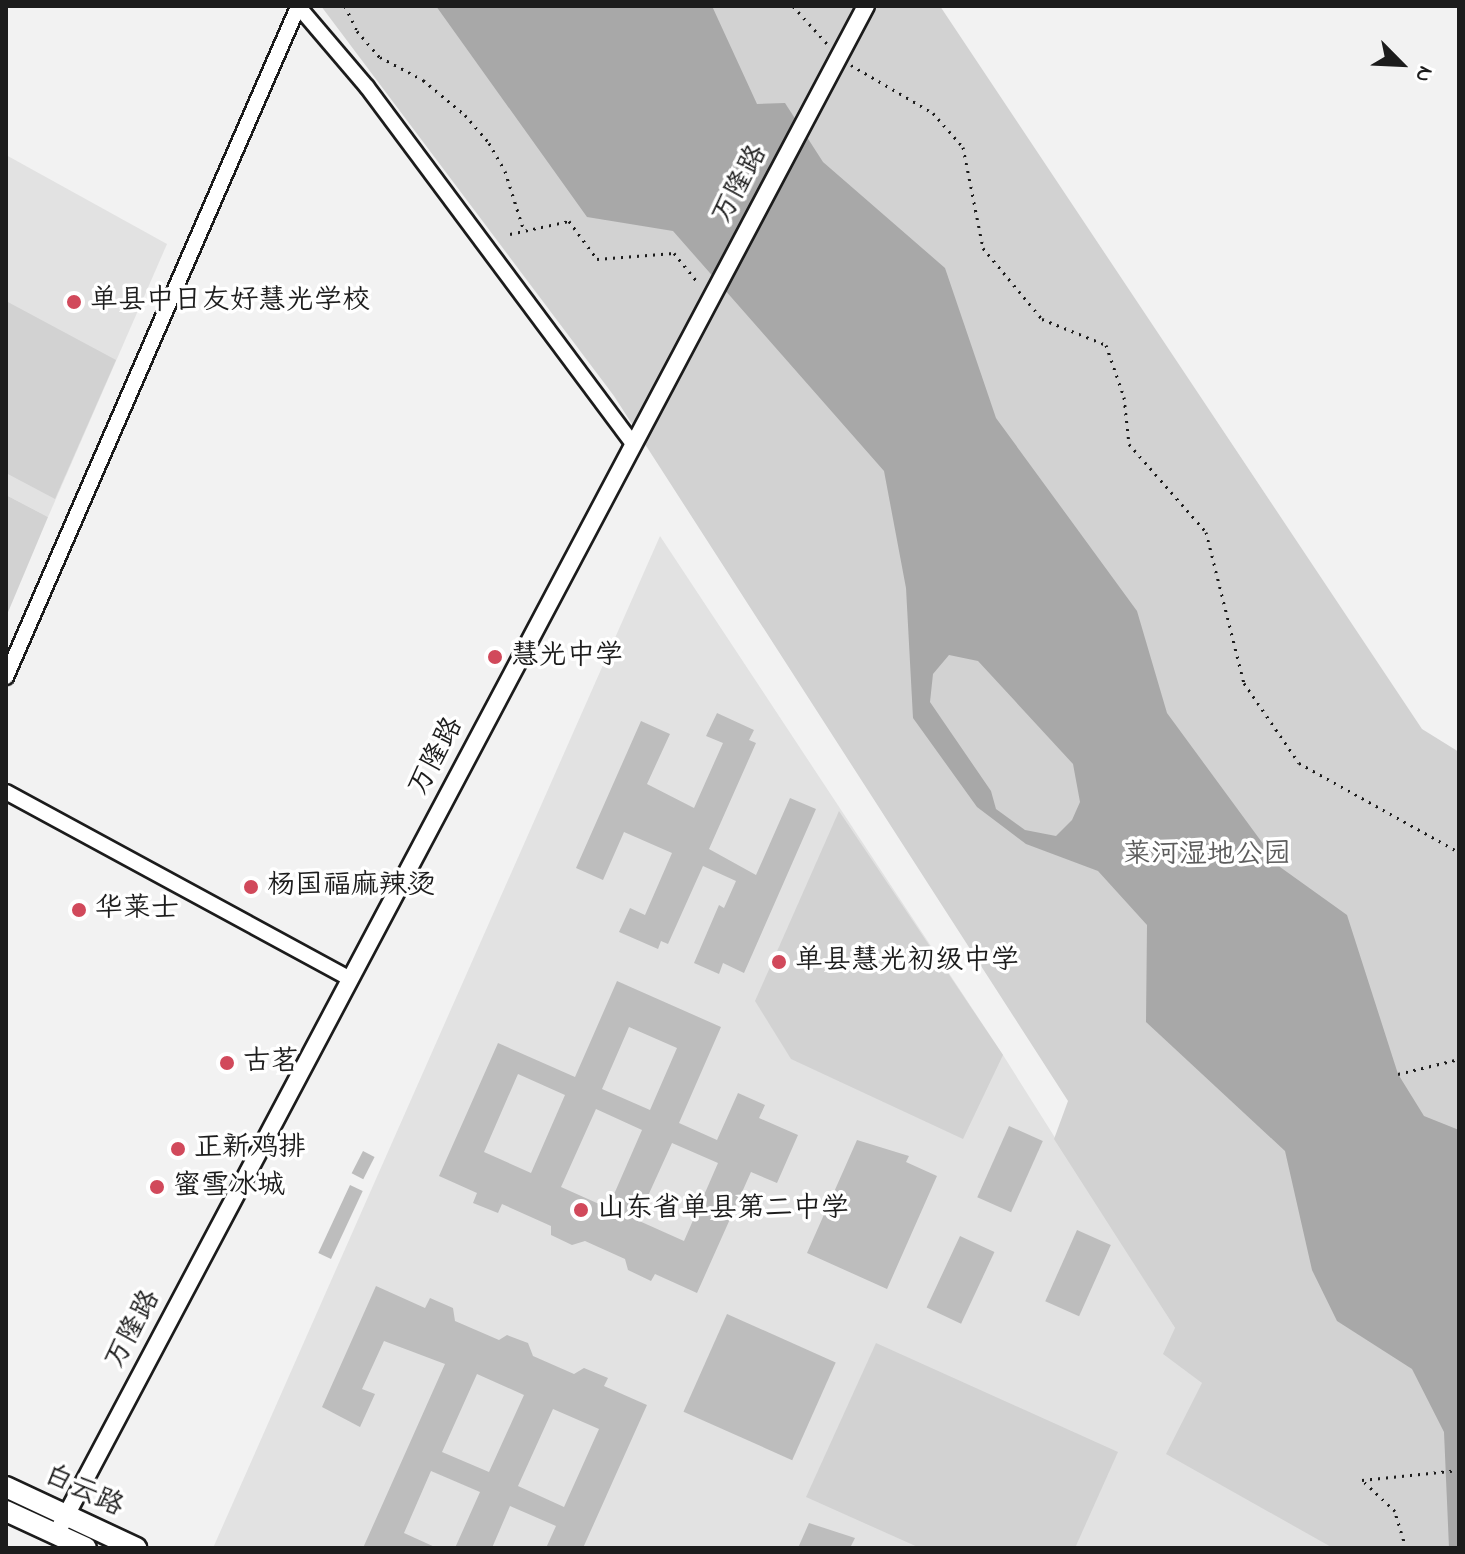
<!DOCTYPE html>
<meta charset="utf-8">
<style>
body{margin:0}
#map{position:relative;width:1465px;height:1554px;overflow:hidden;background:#f2f2f2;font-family:"Indie Flower","LXGW WenKai TC",sans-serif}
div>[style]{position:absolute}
.built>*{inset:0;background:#e2e2e2}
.green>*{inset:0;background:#d2d2d2}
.water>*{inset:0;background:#a8a8a8}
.building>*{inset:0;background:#bdbdbd;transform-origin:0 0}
.path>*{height:3px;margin-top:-1.5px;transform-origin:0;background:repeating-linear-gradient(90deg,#1c1c1c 0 2px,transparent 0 8px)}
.roads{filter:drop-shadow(2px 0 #1c1c1c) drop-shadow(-2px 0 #1c1c1c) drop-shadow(0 2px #1c1c1c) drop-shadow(0 -2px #1c1c1c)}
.minor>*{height:14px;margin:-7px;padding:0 7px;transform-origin:7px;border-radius:7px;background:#fff}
.tertiary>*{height:16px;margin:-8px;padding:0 8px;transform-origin:8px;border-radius:8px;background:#fff}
.primary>*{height:20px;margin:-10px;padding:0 10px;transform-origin:10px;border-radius:10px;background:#fff}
.dots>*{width:22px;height:22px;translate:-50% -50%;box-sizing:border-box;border:4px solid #fff;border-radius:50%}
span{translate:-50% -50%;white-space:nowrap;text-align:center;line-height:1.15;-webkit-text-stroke:7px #fff;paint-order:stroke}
.street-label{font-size:28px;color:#1c1c1c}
.poi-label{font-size:28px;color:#1c1c1c}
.left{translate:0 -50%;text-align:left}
.park-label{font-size:28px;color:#5c5c5c}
.frame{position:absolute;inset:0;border:8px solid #1c1c1c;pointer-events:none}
.north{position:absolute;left:1361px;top:24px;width:80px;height:80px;-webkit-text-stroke:6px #fff;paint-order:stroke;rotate:114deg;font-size:22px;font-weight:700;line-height:32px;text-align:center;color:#1c1c1c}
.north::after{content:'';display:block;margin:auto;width:28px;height:36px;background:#1c1c1c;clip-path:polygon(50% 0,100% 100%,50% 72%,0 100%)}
</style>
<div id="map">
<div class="built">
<div style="clip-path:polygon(6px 155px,167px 244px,48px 517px,6px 495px)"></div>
<div style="clip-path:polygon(660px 536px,1003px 1055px,1175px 1328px,1202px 1383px,1333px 1548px,213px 1548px)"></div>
</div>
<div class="green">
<div style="clip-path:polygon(321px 6px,940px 6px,1422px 729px,1459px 752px,1459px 1548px,1333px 1548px,1166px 1454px,1202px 1383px,1163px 1354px,1175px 1328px,1054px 1139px,1068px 1101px,614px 396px)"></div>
<div style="clip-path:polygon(6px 301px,116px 360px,55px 499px,6px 473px)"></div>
<div style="clip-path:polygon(6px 495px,48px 517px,6px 617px)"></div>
<div style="clip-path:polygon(839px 811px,1003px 1055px,963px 1139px,791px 1059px,755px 1001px)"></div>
<div style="clip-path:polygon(876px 1343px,1118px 1452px,1075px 1548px,920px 1548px,806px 1497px)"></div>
</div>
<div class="water">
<div style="clip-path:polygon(evenodd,436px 6px,712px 6px,757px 104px,785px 103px,823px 162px,945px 268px,996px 418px,1137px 611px,1167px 713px,1280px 867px,1347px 915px,1398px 1074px,1424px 1116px,1459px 1130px,1459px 1548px,1449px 1548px,1444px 1432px,1412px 1369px,1337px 1321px,1312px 1270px,1285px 1151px,1146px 1022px,1147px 925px,1098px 871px,1026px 844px,977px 807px,913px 718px,906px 588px,884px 471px,673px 231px,587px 217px,436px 6px,949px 655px,978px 661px,1073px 764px,1080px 802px,1072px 820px,1056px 836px,1025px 830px,996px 809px,991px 791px,930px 702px,933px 674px,949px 655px)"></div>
</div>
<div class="building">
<div style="clip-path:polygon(717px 713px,754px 730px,749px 740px,756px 743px,709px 849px,756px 875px,790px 798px,816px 809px,744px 973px,723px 963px,719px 974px,694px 963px,719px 905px,724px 908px,736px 881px,703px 866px,668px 944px,661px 941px,658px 949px,619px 932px,630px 908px,645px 915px,672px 853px,624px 832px,603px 880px,576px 868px,641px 721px,670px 734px,647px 784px,694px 808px,723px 743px,706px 736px)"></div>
<div style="clip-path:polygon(evenodd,617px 981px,721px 1027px,679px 1123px,717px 1140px,738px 1093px,765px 1105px,759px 1118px,798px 1135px,777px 1183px,751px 1172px,697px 1293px,655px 1274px,651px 1281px,628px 1270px,625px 1259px,585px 1241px,572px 1245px,551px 1235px,551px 1226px,502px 1204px,498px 1213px,473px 1203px,477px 1193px,439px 1176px,498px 1043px,575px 1077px,617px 981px,629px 1027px,677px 1048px,650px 1110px,602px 1089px,629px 1027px,617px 981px,518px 1074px,565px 1095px,531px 1173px,484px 1152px,518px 1074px,617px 981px,596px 1109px,642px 1130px,608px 1208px,561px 1187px,596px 1109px,617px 981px,672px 1143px,718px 1163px,684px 1241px,637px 1220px,672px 1143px)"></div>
<div style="left:1009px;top:1126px;width:37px;height:78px;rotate:24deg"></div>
<div style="clip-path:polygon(857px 1140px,909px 1156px,906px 1162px,937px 1176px,887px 1289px,807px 1253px)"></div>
<div style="left:363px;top:1151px;width:13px;height:25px;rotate:27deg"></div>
<div style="left:350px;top:1185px;width:14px;height:75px;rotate:25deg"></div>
<div style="left:1077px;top:1230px;width:37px;height:78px;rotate:24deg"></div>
<div style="left:960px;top:1236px;width:38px;height:79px;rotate:25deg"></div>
<div style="clip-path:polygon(evenodd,376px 1286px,425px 1308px,430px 1298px,453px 1308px,455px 1321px,499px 1340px,507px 1335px,528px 1343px,533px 1356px,574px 1374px,584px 1368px,608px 1378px,604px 1386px,647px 1405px,583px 1548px,546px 1548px,556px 1526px,510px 1506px,492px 1548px,455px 1548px,480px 1492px,431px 1471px,404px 1533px,437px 1548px,363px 1548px,445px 1364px,384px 1341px,362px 1389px,375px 1394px,360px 1427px,322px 1407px,376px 1286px,477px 1374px,524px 1395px,489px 1472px,442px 1452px,477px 1374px,376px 1286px,553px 1409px,599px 1429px,564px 1507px,518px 1486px,553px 1409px)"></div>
<div style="left:727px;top:1314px;width:119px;height:107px;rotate:24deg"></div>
<div style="clip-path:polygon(809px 1523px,855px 1538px,850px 1548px,798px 1548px)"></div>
</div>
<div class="path">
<div style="left:345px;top:6px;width:28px;rotate:64deg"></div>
<div style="left:357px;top:31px;width:35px;rotate:49deg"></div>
<div style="left:380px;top:57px;width:49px;rotate:28.1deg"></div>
<div style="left:423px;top:80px;width:55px;rotate:39.8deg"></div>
<div style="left:465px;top:115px;width:37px;rotate:49deg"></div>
<div style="left:489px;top:143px;width:32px;rotate:60deg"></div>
<div style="left:505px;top:171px;width:63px;rotate:72.4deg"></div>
<div style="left:793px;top:6px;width:55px;rotate:47.9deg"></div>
<div style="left:851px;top:65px;width:95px;rotate:30.3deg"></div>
<div style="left:933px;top:113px;width:45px;rotate:48.6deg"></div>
<div style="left:963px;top:147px;width:103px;rotate:78.8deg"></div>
<div style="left:983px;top:248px;width:92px;rotate:50.3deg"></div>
<div style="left:1042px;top:319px;width:69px;rotate:22.1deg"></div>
<div style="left:1106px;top:345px;width:55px;rotate:70.9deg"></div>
<div style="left:1124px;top:397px;width:47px;rotate:83.9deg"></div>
<div style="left:1129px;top:444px;width:117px;rotate:48.8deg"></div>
<div style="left:1206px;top:532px;width:156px;rotate:75.9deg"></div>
<div style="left:1244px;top:683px;width:97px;rotate:55.5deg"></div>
<div style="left:1299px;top:763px;width:183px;rotate:29.1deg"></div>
<div style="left:510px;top:234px;width:60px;rotate:-12.4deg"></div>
<div style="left:569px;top:221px;width:47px;rotate:53.6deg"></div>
<div style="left:597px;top:259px;width:77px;rotate:-4.5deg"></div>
<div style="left:674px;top:253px;width:35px;rotate:51deg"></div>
<div style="left:1398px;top:1074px;width:63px;rotate:-13.8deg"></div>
<div style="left:1406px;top:1548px;width:39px;rotate:-107deg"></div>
<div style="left:1395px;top:1511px;width:45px;rotate:-136.8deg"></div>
<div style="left:1362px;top:1480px;width:98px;rotate:-5.9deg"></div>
</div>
<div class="roads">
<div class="minor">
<div style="left:298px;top:6px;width:106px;rotate:49.6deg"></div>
<div style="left:367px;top:87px;width:445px;rotate:53.3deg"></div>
<div style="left:6px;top:677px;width:731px;rotate:-66.45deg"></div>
<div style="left:6px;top:792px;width:390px;rotate:28.5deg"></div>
</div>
<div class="tertiary">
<div style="left:61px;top:1525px;width:1719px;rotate:-62.08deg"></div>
</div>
<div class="primary">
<div style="left:6px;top:1487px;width:144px;rotate:25.1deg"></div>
<div style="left:6px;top:1511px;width:88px;rotate:24.8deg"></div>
</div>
</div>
<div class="dots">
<div style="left:74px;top:302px;background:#d1495b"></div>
<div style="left:495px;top:657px;background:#d1495b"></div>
<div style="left:251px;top:887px;background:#d1495b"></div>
<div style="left:79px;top:910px;background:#d1495b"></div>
<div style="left:779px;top:962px;background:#d1495b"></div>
<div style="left:227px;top:1063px;background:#d1495b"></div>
<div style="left:178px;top:1149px;background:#d1495b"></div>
<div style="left:157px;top:1187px;background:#d1495b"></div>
<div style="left:581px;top:1210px;background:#d1495b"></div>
</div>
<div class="street-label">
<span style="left:741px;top:185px;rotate:-62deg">万隆路</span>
<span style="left:437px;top:757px;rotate:-62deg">万隆路</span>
<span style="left:134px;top:1330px;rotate:-62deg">万隆路</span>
<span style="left:83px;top:1492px;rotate:25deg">白云路</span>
</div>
<div class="poi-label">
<span class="left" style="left:90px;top:302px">单县中日友好慧光学校</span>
<span class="left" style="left:511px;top:657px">慧光中学</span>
<span class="left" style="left:267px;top:887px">杨国福麻辣烫</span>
<span class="left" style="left:95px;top:910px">华莱士</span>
<span class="left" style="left:795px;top:962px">单县慧光初级中学</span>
<span class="left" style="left:243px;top:1063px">古茗</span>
<span class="left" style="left:194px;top:1149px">正新鸡排</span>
<span class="left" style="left:173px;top:1187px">蜜雪冰城</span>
<span class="left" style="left:597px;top:1210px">山东省单县第二中学</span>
</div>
<div class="park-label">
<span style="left:1207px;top:856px">莱河湿地公园</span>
</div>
<div class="frame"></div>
<div class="north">N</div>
</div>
